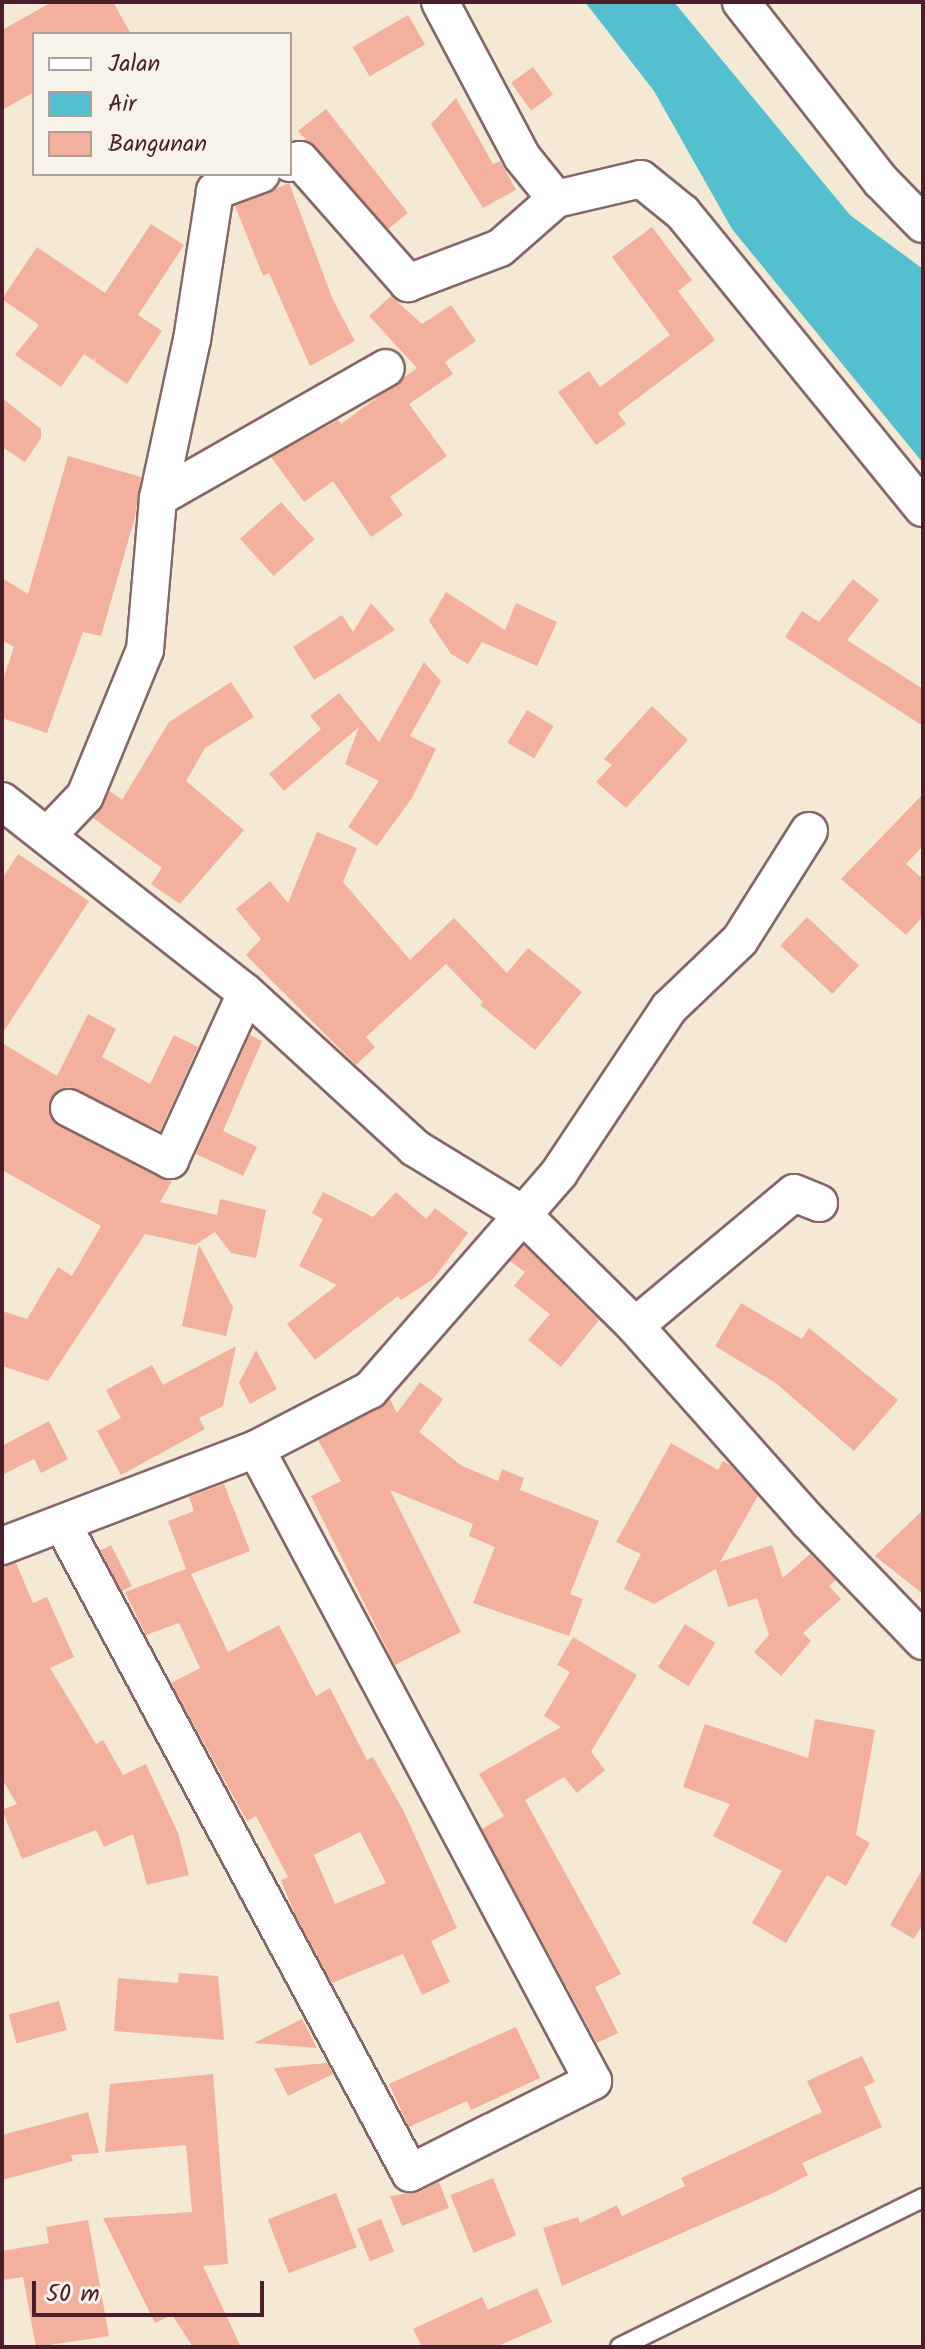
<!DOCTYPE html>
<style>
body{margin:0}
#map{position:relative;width:925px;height:2349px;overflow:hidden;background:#f4e9d4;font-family:Kalam,sans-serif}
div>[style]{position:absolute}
.water>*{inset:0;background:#54bfcf}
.building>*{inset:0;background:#f2b09d;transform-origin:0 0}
.roads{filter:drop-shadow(2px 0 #866666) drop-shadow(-2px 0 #866666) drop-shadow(0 2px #866666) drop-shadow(0 -2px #866666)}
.lane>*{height:18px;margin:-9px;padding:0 9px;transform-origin:9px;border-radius:9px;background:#fff}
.street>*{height:36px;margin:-18px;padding:0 18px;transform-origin:18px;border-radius:18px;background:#fff}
span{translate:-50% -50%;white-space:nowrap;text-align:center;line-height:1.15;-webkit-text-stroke:7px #f7f3e8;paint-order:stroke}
.frame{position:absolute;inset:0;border:4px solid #4a1f2b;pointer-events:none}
.legend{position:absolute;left:32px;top:32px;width:260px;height:144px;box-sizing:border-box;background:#f7f3e8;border:2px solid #b29e9c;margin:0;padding:10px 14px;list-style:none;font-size:24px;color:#4a1f2b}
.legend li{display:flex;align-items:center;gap:16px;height:40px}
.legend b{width:40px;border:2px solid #b29e9c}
.scale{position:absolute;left:32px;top:2281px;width:232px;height:36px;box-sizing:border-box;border:4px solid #4a1f2b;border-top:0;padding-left:10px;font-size:24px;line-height:28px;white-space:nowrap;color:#4a1f2b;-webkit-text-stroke:6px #f7f3e8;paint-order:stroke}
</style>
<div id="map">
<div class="water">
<div style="clip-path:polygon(585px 2px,674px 2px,850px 215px,923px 269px,923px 463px,732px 229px,654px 91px)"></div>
</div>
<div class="building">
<div style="clip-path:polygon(52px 2px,113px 2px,131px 34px,34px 34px,34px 92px,2px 110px,2px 30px)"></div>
<div style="left:408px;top:15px;width:34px;height:64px;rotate:60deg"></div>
<div style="left:533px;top:67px;width:34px;height:27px;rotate:54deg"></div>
<div style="clip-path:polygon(456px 98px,493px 164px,500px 161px,516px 190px,483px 208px,431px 124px)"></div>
<div style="clip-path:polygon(326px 109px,408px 213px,388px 229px,298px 131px)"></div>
<div style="clip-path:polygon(289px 183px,333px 300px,355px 341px,310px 366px,269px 273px,263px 276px,235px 206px)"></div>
<div style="clip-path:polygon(151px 224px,184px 245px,138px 315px,162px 331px,127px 384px,95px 362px,96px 357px,94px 361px,84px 354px,61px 387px,15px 355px,39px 325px,2px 299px,37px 247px,105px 293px)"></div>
<div style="clip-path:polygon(652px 227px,692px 280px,678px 291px,715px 340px,618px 413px,626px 424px,596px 445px,558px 392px,589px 371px,600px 387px,670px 335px,612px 257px)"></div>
<div style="clip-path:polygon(391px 296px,422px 324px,451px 305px,476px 341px,445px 362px,453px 374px,409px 404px,447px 456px,390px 497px,403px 515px,371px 537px,333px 481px,304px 502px,271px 457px,338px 420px,341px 424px,417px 368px,369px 316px)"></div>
<div style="clip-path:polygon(2px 398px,41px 429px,41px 438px,25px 462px,2px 447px)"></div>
<div style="clip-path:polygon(68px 456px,141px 477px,135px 517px,101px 636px,83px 632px,47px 733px,2px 718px,2px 682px,14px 647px,2px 640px,2px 578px,28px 594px)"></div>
<div style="left:281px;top:502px;width:50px;height:55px;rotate:48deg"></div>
<div style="clip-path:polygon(853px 579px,879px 600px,847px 640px,923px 689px,923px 726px,785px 637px,802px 611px,819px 622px)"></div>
<div style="clip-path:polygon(446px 592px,505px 630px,516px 603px,557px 622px,537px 666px,482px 642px,468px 664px,451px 654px,429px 621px)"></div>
<div style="clip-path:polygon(371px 603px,395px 630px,314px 680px,293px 647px,342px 615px,353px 632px)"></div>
<div style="clip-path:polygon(424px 662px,441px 681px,410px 736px,436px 749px,412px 798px,377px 846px,348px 827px,379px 781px,345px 764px,359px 727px,284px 791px,269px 774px,321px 729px,310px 716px,339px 693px,379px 742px)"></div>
<div style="clip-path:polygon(231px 682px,254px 717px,205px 748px,186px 781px,244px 830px,180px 904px,151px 884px,162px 868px,93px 818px,110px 791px,122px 800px,169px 722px)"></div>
<div style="clip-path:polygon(652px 706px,688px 740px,626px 808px,596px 782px,612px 765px,604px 759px)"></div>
<div style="left:527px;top:710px;width:31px;height:38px;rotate:31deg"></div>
<div style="clip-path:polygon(923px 794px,923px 846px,906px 864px,923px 879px,923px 916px,906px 935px,841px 879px)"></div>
<div style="clip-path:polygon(317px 832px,357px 848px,343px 882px,410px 960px,454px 918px,507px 973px,528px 948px,582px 992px,535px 1050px,480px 1005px,483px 1002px,446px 964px,366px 1037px,375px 1047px,356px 1065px,246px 955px,261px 939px,236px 909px,270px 881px,288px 903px)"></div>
<div style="clip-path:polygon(18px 854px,89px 901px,2px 1034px,2px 879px)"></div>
<div style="left:807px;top:917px;width:71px;height:39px;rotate:43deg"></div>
<div style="clip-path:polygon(88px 1014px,116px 1029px,102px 1057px,150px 1084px,174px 1035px,198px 1047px,160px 1131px,69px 1087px,50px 1099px,52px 1120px,172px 1181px,160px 1202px,217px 1215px,220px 1199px,266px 1210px,256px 1258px,231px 1253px,215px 1232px,195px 1245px,145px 1234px,48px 1381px,2px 1366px,2px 1311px,27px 1319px,58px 1267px,72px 1276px,101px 1226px,2px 1170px,2px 1043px,57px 1076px)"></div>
<div style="clip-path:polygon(250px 1035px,262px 1041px,223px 1131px,257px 1147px,243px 1176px,196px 1154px)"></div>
<div style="clip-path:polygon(323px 1192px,373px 1217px,396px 1192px,426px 1219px,435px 1208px,468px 1233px,433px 1279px,401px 1300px,398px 1296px,315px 1360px,287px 1324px,337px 1285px,299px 1266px,323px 1219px,312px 1213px)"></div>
<div style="clip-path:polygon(199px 1245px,233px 1307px,226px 1336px,182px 1326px)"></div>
<div style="clip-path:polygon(524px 1245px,599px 1320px,561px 1367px,528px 1340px,550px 1314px,514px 1286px,525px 1272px,510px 1261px)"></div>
<div style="clip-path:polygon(741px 1303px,802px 1339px,809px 1328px,898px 1400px,854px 1451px,777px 1384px,715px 1346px)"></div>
<div style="clip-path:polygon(236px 1346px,223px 1406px,199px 1418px,205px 1429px,121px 1475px,97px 1431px,121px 1418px,106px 1390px,152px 1365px,163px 1385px)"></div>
<div style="clip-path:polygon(256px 1350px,277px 1389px,250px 1404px,239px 1383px)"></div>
<div style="clip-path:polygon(420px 1382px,443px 1399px,419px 1432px,462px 1466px,498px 1481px,502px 1469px,524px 1478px,520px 1490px,599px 1521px,570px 1594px,583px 1599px,569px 1636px,473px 1603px,495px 1547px,469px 1536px,473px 1524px,390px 1490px,461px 1632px,395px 1665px,311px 1496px,341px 1481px,318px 1440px,390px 1399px,397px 1413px)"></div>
<div style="clip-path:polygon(49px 1421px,68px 1459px,41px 1473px,34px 1459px,2px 1475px,2px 1446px)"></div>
<div style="clip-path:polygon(671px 1443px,718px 1470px,723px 1461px,730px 1465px,758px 1496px,720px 1562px,772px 1545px,783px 1578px,810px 1554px,836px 1580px,829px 1586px,841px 1599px,803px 1633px,811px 1641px,781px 1676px,754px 1652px,769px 1635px,757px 1598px,728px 1607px,716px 1569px,654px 1604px,624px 1589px,641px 1554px,616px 1542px)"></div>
<div style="clip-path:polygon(evenodd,224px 1484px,250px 1551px,191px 1574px,228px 1652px,279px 1625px,316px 1696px,330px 1688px,367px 1760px,373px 1757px,404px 1812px,457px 1928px,431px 1941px,450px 1982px,422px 1995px,403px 1954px,332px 1983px,294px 1912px,281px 1880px,288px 1877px,256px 1816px,247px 1821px,171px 1683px,200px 1668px,179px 1623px,146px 1635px,125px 1592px,186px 1569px,168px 1521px,194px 1511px,189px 1497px,224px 1484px,360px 1832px,386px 1883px,335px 1904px,314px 1855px,360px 1832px)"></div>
<div style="clip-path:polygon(923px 1510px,923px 1594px,875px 1556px)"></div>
<div style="left:111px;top:1545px;width:46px;height:12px;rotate:63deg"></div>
<div style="clip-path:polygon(16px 1563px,33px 1603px,47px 1597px,74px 1657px,50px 1668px,96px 1744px,103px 1740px,123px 1775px,146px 1764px,178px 1833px,189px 1875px,147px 1885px,133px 1834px,104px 1847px,96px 1830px,22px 1859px,2px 1810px,17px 1804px,2px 1779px,2px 1566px)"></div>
<div style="left:685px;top:1624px;width:36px;height:51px;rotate:32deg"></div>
<div style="clip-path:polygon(573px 1637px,637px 1675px,591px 1752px,605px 1770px,577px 1793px,564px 1777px,525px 1800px,621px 1974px,595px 1987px,618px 2033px,597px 2043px,482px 1829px,504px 1816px,479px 1774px,561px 1727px,544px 1716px,570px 1672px,557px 1665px)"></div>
<div style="clip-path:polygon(815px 1719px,875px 1730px,856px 1835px,870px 1843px,846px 1886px,827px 1875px,786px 1943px,752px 1923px,782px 1871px,713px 1836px,730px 1804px,683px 1787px,705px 1724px,808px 1758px)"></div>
<div style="clip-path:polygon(923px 1868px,923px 1924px,914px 1939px,890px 1925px)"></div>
<div style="clip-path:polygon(179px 1973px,218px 1976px,224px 2040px,114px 2031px,118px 1978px,178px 1983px)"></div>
<div style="left:59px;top:2001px;width:30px;height:52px;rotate:75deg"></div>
<div style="clip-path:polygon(302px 2019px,317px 2048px,254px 2043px)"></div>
<div style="clip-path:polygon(516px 2027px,540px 2078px,471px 2110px,467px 2101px,409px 2127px,389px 2084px)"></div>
<div style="clip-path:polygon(862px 2056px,875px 2082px,864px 2087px,882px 2127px,802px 2163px,808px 2175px,775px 2192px,562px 2286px,543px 2228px,578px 2217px,580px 2223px,617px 2205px,622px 2216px,685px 2186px,681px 2178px,822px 2112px,807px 2081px)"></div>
<div style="clip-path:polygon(327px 2063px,333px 2074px,288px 2096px,274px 2068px)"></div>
<div style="clip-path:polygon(213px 2074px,228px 2264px,203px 2266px,241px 2347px,193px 2347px,172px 2315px,155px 2323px,103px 2218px,192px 2212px,186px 2145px,105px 2152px,110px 2084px)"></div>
<div style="clip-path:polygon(88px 2112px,99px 2153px,71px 2155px,73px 2161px,2px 2180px,2px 2135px)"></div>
<div style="left:493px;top:2178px;width:62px;height:46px;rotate:68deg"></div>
<div style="clip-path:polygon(439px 2182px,449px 2208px,402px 2226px,390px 2196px,419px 2192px)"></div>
<div style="left:336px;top:2193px;width:58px;height:73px;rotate:69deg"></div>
<div style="left:381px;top:2219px;width:35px;height:26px;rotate:68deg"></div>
<div style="clip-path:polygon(88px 2220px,109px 2336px,36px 2347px,23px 2277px,2px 2280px,2px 2251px,49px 2243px,46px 2227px)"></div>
<div style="clip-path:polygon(537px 2288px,552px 2322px,496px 2347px,422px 2347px,413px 2329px,482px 2297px,488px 2310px)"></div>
</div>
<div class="roads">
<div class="lane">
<div style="left:620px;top:2347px;width:338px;rotate:-26.2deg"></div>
</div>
<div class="street">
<div style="left:440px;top:2px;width:175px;rotate:62.1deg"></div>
<div style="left:522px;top:157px;width:54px;rotate:51deg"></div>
<div style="left:741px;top:2px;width:227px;rotate:52deg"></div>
<div style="left:881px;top:181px;width:60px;rotate:45.7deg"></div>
<div style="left:290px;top:163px;width:10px;rotate:-17deg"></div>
<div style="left:300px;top:160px;width:164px;rotate:48.7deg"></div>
<div style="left:408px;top:283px;width:98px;rotate:-20.8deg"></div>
<div style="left:500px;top:248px;width:74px;rotate:-41.2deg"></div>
<div style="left:556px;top:199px;width:87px;rotate:-13.2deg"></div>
<div style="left:641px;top:179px;width:54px;rotate:39deg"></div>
<div style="left:683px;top:213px;width:380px;rotate:50.9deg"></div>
<div style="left:158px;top:498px;width:262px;rotate:-29.7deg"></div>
<div style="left:2px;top:801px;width:310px;rotate:38.2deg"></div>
<div style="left:246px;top:993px;width:229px;rotate:42.5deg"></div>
<div style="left:415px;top:1148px;width:124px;rotate:31.5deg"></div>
<div style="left:521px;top:1213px;width:161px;rotate:44.7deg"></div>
<div style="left:635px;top:1326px;width:262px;rotate:48.4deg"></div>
<div style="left:809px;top:1522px;width:165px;rotate:46.2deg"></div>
<div style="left:47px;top:836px;width:55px;rotate:-46.5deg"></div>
<div style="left:85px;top:796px;width:158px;rotate:-67.7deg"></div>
<div style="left:145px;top:650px;width:153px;rotate:-85.1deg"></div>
<div style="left:158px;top:498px;width:162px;rotate:-77.9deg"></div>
<div style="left:192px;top:340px;width:151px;rotate:-81.2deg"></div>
<div style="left:215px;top:191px;width:49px;rotate:-20.3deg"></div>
<div style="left:69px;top:1108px;width:114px;rotate:27.2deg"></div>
<div style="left:170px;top:1160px;width:183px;rotate:-65.5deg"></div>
<div style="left:635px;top:1326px;width:207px;rotate:-39.9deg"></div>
<div style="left:794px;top:1193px;width:27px;rotate:22deg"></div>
<div style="left:63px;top:1525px;width:735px;rotate:61.83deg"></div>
<div style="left:410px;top:2173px;width:205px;rotate:-26.7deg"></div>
<div style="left:593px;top:2081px;width:716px;rotate:-118.07deg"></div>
<div style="left:2px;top:1546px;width:272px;rotate:-20.9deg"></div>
<div style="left:256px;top:1449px;width:128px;rotate:-27.4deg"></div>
<div style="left:370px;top:1390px;width:288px;rotate:-48.9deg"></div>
<div style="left:559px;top:1173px;width:198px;rotate:-56.3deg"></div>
<div style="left:669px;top:1008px;width:98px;rotate:-43.8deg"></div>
<div style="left:740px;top:940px;width:129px;rotate:-57.7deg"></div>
</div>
</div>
<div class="frame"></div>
<ul class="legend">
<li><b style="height:10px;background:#fff"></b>Jalan</li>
<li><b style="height:22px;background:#54bfcf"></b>Air</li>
<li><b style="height:22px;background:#f2b09d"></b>Bangunan</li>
</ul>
<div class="scale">50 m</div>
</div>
